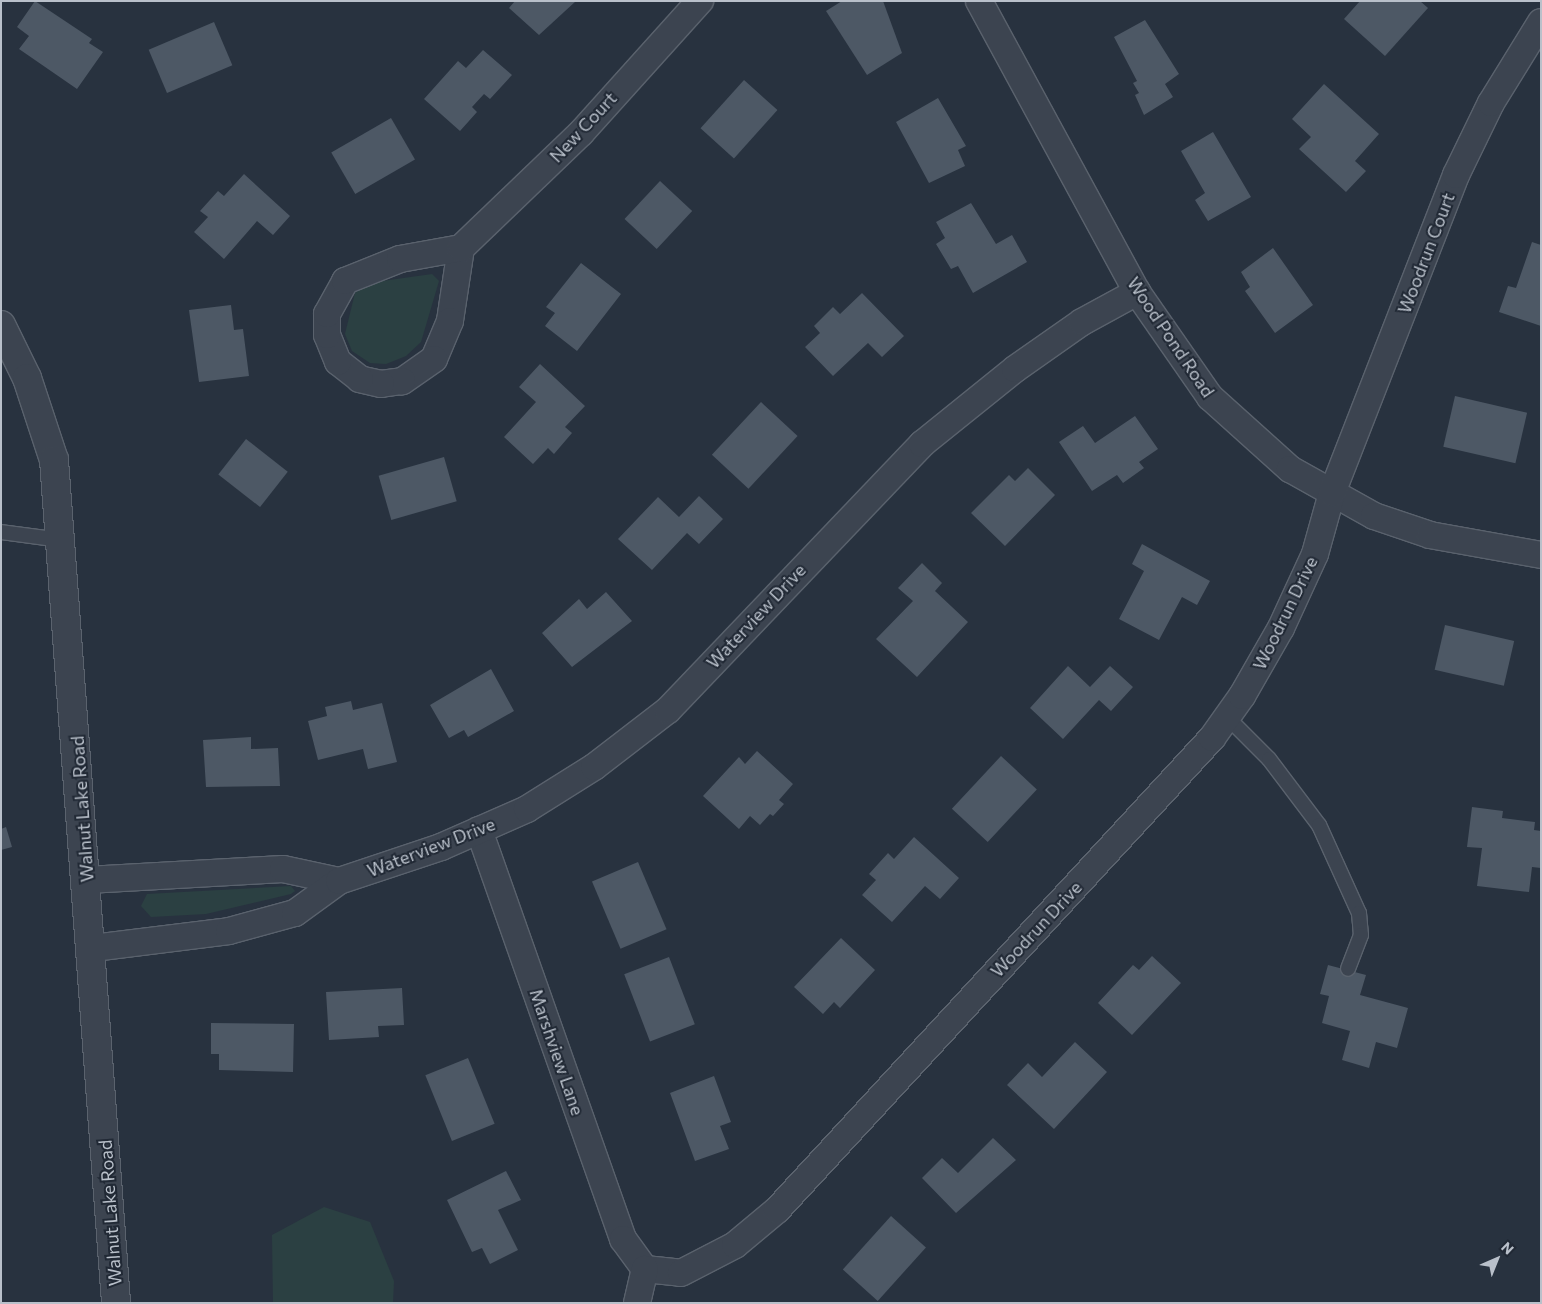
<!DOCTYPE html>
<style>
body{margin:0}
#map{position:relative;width:1542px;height:1304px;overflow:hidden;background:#28323f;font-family:Commissioner,sans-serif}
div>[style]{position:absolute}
.green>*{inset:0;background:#2b4042}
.building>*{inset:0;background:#4d5865;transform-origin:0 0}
.roads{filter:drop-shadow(1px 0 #5a626d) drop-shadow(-1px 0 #5a626d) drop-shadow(0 1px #5a626d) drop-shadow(0 -1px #5a626d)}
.service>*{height:14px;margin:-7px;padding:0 7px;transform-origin:7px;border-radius:7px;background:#3c4450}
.minor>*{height:26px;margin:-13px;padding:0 13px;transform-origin:13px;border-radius:13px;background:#3c4450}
.tertiary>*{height:28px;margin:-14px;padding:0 14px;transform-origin:14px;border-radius:14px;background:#3c4450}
span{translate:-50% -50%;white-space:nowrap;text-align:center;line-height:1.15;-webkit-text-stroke:4px #212935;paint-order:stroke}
.street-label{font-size:18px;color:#b9c0ca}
.frame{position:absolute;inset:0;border:2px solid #b9c0ca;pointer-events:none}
.north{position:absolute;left:1472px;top:1234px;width:50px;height:50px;-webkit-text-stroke:4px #212935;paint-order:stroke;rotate:44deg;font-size:14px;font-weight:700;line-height:20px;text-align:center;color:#b9c0ca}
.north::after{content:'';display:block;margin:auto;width:18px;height:22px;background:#b9c0ca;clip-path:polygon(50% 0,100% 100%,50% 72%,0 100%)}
</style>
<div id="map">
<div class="green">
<div style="clip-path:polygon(432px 274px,439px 281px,421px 342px,406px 356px,386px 364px,370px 363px,352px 351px,345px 334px,355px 293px,368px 283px)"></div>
<div style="clip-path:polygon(291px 886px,295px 891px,291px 894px,206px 914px,151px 917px,141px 906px,147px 894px)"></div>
<div style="clip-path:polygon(324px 1207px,370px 1222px,394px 1281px,393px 1303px,273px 1303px,272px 1235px)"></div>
</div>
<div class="building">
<div style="clip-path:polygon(35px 1px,92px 39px,89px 43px,103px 52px,77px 89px,19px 49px,29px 36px,17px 27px)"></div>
<div style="clip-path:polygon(515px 1px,576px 1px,539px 35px,509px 8px)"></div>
<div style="clip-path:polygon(842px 1px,883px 1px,902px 53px,867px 75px,826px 11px)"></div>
<div style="clip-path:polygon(1360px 1px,1420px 1px,1428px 8px,1385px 56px,1344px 19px)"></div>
<div style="clip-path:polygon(1145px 20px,1179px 74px,1165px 84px,1173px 97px,1144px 115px,1135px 95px,1139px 93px,1133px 83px,1137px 81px,1114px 37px)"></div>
<div style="left:214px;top:22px;width:47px;height:71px;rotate:67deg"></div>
<div style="clip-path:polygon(483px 50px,512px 75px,490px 99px,484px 94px,472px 107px,477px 112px,460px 131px,424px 99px,458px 61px,466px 68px)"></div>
<div style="left:744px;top:80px;width:45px;height:65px;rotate:42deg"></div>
<div style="clip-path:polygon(1324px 84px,1379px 134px,1355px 161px,1366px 171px,1346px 192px,1299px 149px,1311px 137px,1292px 119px)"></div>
<div style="clip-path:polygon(938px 98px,966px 146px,958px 150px,965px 166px,929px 183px,896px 122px)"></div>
<div style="left:391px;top:118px;width:48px;height:69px;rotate:60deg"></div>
<div style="clip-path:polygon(1213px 132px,1251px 197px,1208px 221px,1195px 200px,1205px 193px,1181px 151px)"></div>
<div style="clip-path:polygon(244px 174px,290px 216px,273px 235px,257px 221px,224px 259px,194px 232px,208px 217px,200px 211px,218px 191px,224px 196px)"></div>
<div style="left:660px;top:181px;width:44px;height:52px;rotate:43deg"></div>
<div style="clip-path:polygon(971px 203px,996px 244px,1012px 235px,1027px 262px,973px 293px,958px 266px,951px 269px,936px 244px,945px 238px,936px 222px)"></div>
<div style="clip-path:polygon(1532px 242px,1541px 245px,1541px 326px,1499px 312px,1508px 286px,1516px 288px)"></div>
<div style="clip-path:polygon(1273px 248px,1313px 305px,1275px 333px,1245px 291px,1250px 287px,1241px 272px)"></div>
<div style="clip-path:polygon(581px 263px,621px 294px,577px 351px,545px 326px,555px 313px,546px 307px)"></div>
<div style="clip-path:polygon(862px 293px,904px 336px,882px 357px,868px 343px,833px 376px,805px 347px,820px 333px,814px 326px,833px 307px,840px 314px)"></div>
<div style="clip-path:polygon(231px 305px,234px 330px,243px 329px,249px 376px,199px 382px,189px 310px)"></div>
<div style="clip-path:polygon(540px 364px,585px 406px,565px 427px,572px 433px,554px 454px,548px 448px,533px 464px,504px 437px,536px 402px,519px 387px)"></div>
<div style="left:1455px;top:396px;width:74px;height:52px;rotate:13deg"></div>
<div style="left:761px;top:402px;width:50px;height:72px;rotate:43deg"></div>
<div style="clip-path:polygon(1135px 416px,1158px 449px,1139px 462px,1144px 468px,1123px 483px,1117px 475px,1092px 491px,1059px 442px,1083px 426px,1095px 443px)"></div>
<div style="left:246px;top:439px;width:53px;height:45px;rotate:38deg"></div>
<div style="left:444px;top:457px;width:46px;height:68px;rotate:74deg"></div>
<div style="clip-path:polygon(1028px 468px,1055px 495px,1005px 546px,971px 513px,1009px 475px,1015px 481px)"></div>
<div style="clip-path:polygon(699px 496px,723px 519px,699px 544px,687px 533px,652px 570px,618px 539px,658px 497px,679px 517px)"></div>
<div style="clip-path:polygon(1142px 544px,1210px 581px,1197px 605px,1182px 597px,1159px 640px,1119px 619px,1144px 571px,1132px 564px)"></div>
<div style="clip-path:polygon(922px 563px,942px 583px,935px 591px,968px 622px,917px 677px,876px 639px,913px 601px,898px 588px)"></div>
<div style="clip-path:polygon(606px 592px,632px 621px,572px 667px,542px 633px,579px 599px,587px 609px)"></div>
<div style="left:1445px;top:625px;width:71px;height:46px;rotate:13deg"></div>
<div style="clip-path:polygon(1068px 666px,1090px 687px,1110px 666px,1133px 687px,1111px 711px,1099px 700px,1063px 739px,1030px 708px)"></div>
<div style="clip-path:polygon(491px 669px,514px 711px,468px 737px,464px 730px,449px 738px,430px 705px)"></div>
<div style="clip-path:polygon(351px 701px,353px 710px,382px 703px,397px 762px,368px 769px,363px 749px,318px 760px,308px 721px,327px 716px,325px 707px)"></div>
<div style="clip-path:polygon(251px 737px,251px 749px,278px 748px,280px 786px,206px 787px,203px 740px)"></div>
<div style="clip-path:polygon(757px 751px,793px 784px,779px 800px,784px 804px,773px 816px,770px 814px,760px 825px,750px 816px,739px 829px,703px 796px,739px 757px,745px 764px)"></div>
<div style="left:1001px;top:756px;width:49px;height:72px;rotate:43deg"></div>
<div style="clip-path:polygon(1472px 807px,1503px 811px,1502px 818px,1535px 822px,1534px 830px,1541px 831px,1541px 868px,1532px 867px,1529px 892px,1477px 886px,1482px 848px,1467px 847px)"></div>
<div style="clip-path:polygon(6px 827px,12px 847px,1px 850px,1px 829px)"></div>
<div style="clip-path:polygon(914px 837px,959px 878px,940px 899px,925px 886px,892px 922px,862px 895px,876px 880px,869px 874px,888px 853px,894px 859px)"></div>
<div style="left:638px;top:862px;width:73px;height:50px;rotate:67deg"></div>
<div style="clip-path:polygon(841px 938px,875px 970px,840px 1008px,834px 1002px,823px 1014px,794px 987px)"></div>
<div style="clip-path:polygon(1152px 956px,1181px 983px,1132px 1035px,1098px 1003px,1133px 965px,1139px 970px)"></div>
<div style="left:669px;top:957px;width:72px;height:48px;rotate:69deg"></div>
<div style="clip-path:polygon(1328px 965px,1366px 975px,1360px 995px,1408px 1008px,1397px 1048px,1376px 1042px,1369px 1068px,1342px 1060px,1350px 1031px,1322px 1023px,1329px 996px,1320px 994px)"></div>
<div style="clip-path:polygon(402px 988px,404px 1025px,378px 1026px,379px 1037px,329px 1040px,326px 992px)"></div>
<div style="clip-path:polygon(211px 1023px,294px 1024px,293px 1072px,219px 1070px,219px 1054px,211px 1054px)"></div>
<div style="clip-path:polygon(1075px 1042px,1107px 1072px,1054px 1129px,1007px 1085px,1028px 1063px,1042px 1077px)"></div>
<div style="left:468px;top:1058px;width:71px;height:46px;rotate:68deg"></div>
<div style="clip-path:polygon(714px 1076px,731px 1122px,720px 1126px,729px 1149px,695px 1161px,670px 1093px)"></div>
<div style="clip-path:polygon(993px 1138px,1016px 1160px,956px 1213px,922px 1178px,942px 1158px,958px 1173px)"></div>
<div style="clip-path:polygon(506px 1171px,521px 1200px,498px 1210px,518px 1250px,490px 1264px,482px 1248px,472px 1252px,447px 1200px)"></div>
<div style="left:891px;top:1216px;width:47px;height:72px;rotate:42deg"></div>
</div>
<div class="roads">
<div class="service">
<div style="left:1px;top:532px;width:61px;rotate:7.6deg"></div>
<div style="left:1227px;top:717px;width:59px;rotate:45deg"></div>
<div style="left:1269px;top:759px;width:83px;rotate:52.9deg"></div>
<div style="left:1319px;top:825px;width:97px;rotate:65.6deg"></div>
<div style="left:1359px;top:913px;width:22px;rotate:85deg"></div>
<div style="left:1361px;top:935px;width:36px;rotate:111deg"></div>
</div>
<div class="minor">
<div style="left:979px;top:1px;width:331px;rotate:61.5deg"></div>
<div style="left:1137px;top:292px;width:128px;rotate:55.2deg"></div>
<div style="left:1210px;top:397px;width:108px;rotate:42deg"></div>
<div style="left:1290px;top:469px;width:96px;rotate:29.2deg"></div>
<div style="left:1374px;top:516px;width:59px;rotate:18.7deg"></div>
<div style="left:1430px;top:535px;width:113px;rotate:10.2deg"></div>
<div style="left:461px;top:248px;width:74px;rotate:98.6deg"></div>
<div style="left:450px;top:321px;width:41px;rotate:112.8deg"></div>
<div style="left:434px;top:359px;width:39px;rotate:145deg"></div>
<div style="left:402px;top:381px;width:21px;rotate:172deg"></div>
<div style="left:381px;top:384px;width:22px;rotate:-167deg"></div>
<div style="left:360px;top:379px;width:28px;rotate:-142deg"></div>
<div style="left:338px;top:362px;width:29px;rotate:-112deg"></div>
<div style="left:327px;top:335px;width:21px;rotate:-90deg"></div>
<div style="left:327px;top:314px;width:38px;rotate:-61deg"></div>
<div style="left:345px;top:281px;width:59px;rotate:-21.8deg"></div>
<div style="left:400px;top:259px;width:62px;rotate:-10.2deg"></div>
<div style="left:461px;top:248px;width:166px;rotate:-43.8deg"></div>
<div style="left:581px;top:133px;width:178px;rotate:-48deg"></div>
<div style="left:479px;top:830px;width:434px;rotate:70.6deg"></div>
<div style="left:623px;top:1239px;width:37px;rotate:54deg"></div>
<div style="left:87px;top:880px;width:196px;rotate:-3.2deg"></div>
<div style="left:283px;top:869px;width:57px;rotate:12.1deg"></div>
<div style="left:93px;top:948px;width:137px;rotate:-7.1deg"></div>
<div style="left:229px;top:931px;width:68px;rotate:-15.3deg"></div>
<div style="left:295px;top:913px;width:54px;rotate:-36deg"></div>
<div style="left:339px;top:881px;width:108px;rotate:-18.4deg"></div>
<div style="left:441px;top:847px;width:94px;rotate:-23.8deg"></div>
<div style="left:527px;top:809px;width:79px;rotate:-32.1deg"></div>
<div style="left:594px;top:767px;width:93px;rotate:-37.6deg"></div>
<div style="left:668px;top:710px;width:368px;rotate:-46.3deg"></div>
<div style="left:922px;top:444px;width:119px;rotate:-38.9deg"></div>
<div style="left:1015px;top:369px;width:82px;rotate:-35deg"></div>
<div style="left:1082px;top:322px;width:63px;rotate:-28.6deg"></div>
<div style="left:645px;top:1269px;width:36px;rotate:6deg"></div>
<div style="left:681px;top:1273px;width:61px;rotate:-27.4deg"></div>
<div style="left:735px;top:1245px;width:55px;rotate:-39.8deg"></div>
<div style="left:777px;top:1210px;width:642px;rotate:-47.34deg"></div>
<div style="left:1212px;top:738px;width:52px;rotate:-54.5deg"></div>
<div style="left:1242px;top:696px;width:78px;rotate:-60.2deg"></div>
<div style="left:1281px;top:628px;width:81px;rotate:-65.3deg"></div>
<div style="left:1315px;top:554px;width:63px;rotate:-74.4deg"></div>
<div style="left:1332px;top:493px;width:341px;rotate:-68.7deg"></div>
<div style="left:1456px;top:175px;width:80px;rotate:-64.1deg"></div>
<div style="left:1491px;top:103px;width:95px;rotate:-58.3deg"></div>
<div style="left:637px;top:1303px;width:35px;rotate:-77deg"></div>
</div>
<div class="tertiary">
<div style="left:1px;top:325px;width:59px;rotate:63.9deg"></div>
<div style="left:27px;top:378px;width:86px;rotate:71.8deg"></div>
<div style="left:54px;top:460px;width:845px;rotate:85.79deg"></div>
</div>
</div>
<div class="street-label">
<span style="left:583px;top:127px;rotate:-47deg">New Court</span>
<span style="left:1426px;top:253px;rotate:-69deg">Woodrun Court</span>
<span style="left:1171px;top:337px;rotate:56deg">Wood Pond Road</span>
<span style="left:1285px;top:613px;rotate:-64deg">Woodrun Drive</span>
<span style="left:756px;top:616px;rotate:-47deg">Waterview Drive</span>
<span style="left:82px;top:809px;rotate:-94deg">Walnut Lake Road</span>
<span style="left:431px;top:847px;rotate:-21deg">Waterview Drive</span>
<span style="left:1036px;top:929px;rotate:-47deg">Woodrun Drive</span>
<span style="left:557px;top:1052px;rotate:71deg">Marshview Lane</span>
<span style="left:110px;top:1213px;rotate:-94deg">Walnut Lake Road</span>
</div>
<div class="frame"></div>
<div class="north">N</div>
</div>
